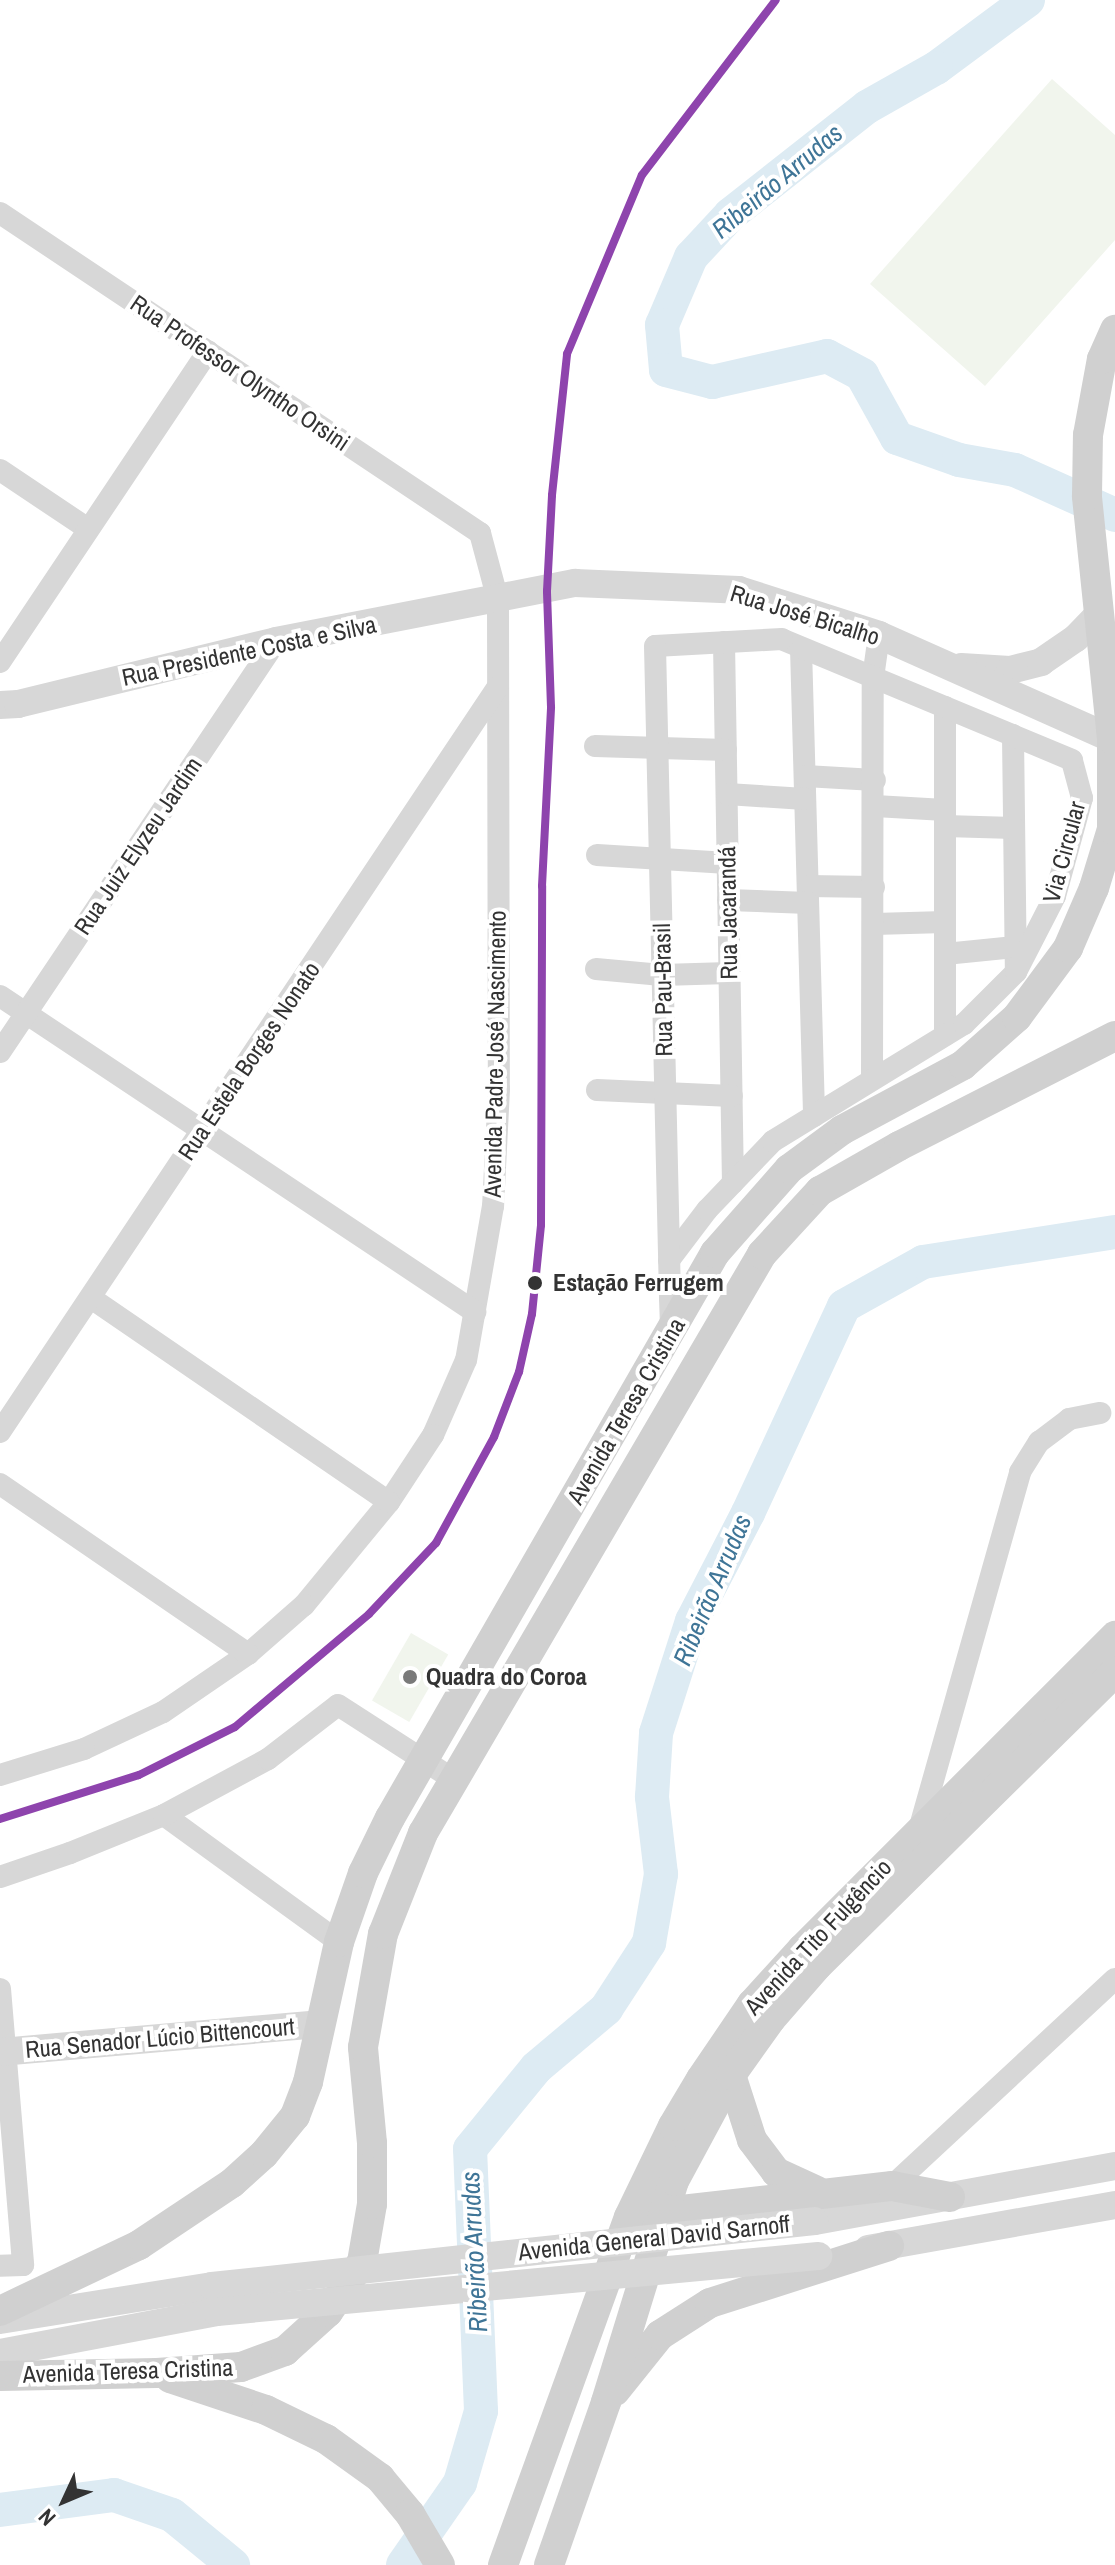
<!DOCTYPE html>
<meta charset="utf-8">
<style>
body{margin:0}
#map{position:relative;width:1115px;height:2565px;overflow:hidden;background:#fff;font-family:"Archivo Narrow",sans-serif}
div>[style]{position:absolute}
.green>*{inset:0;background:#f1f5ed;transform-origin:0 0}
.river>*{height:34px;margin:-17px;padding:0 17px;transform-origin:17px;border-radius:17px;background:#ddebf3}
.minor>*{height:22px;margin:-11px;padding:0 11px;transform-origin:11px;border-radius:11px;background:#d7d7d7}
.tertiary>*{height:28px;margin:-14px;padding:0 14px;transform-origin:14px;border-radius:14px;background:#d7d7d7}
.secondary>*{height:30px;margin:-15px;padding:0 15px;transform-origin:15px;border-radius:15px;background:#d0d0d0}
.tertiary-bridge>*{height:28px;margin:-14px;padding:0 14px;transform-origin:14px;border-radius:14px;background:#d7d7d7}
.rail-1>*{height:8px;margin:-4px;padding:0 4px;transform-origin:4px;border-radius:4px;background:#8e44ad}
.dots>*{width:22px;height:22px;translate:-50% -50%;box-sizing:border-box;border:4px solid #fff;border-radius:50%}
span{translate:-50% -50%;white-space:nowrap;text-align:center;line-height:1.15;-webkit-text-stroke:8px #fff;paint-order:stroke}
.street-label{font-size:24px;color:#333}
.stop-label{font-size:24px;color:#333;font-weight:700}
.left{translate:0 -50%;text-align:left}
.poi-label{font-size:24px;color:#333;font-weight:700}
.water-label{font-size:26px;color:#3f7597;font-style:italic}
.north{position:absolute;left:24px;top:2461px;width:80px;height:80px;-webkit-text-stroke:6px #fff;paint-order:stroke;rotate:226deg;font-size:22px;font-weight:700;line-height:32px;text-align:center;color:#333}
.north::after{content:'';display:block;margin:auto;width:28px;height:36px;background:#333;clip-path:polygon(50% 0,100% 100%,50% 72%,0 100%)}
</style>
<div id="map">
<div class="green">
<div style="clip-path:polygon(1052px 79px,1115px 135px,1115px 240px,985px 386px,870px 284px)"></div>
<div style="left:411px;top:1633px;width:43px;height:78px;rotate:30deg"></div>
</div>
<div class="river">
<div style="left:1028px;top:0;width:114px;rotate:143.5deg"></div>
<div style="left:936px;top:68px;width:79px;rotate:150.5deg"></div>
<div style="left:867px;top:107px;width:174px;rotate:141.8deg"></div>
<div style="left:730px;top:215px;width:57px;rotate:132.9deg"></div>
<div style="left:691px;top:257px;width:74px;rotate:113.1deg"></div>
<div style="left:662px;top:325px;width:45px;rotate:84.9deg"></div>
<div style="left:666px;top:370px;width:48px;rotate:14.6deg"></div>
<div style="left:712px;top:382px;width:118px;rotate:-12.7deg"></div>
<div style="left:827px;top:356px;width:40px;rotate:28deg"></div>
<div style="left:862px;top:375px;width:72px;rotate:60.9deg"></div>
<div style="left:897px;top:438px;width:66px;rotate:19.5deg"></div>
<div style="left:959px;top:460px;width:57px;rotate:10.1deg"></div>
<div style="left:1015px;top:470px;width:110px;rotate:24.2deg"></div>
<div style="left:0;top:2510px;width:115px;rotate:-7.5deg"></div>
<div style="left:114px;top:2495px;width:61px;rotate:19deg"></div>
<div style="left:172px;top:2515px;width:79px;rotate:39.3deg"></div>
<div style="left:403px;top:2565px;width:100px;rotate:-55.2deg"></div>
<div style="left:460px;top:2483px;width:75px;rotate:-73.7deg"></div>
<div style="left:481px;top:2411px;width:262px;rotate:-92.4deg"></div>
<div style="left:470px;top:2149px;width:104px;rotate:-50.8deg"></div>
<div style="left:536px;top:2068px;width:92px;rotate:-40.1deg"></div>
<div style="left:606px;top:2009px;width:79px;rotate:-56.9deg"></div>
<div style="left:649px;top:1943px;width:70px;rotate:-80.1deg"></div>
<div style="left:661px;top:1874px;width:78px;rotate:-96.7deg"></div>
<div style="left:652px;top:1797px;width:64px;rotate:-86.4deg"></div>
<div style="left:656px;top:1733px;width:118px;rotate:-72.2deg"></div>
<div style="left:692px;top:1621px;width:122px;rotate:-62.6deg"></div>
<div style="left:748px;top:1513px;width:228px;rotate:-65.1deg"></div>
<div style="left:844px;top:1306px;width:90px;rotate:-29.1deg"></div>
<div style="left:923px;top:1262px;width:194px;rotate:-8.9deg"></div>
</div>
<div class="minor">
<div style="left:0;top:213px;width:577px;rotate:33.69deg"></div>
<div style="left:480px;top:533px;width:69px;rotate:75deg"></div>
<div style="left:498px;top:600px;width:489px;rotate:89.9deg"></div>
<div style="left:499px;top:1089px;width:117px;rotate:92.9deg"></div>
<div style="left:493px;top:1206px;width:156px;rotate:99.9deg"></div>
<div style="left:466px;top:1360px;width:82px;rotate:113.7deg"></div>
<div style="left:433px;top:1435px;width:80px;rotate:123.3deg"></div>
<div style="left:389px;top:1502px;width:134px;rotate:129.5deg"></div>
<div style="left:304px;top:1605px;width:74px;rotate:138.8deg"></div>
<div style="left:248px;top:1654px;width:103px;rotate:145.7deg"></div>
<div style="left:163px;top:1712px;width:87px;rotate:154.9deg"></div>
<div style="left:84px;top:1749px;width:88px;rotate:162.8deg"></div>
<div style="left:0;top:470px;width:106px;rotate:33.8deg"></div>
<div style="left:724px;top:642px;width:541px;rotate:89.05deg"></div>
<div style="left:801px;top:648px;width:468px;rotate:88.4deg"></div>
<div style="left:0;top:662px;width:374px;rotate:-56.2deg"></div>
<div style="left:1013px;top:735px;width:235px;rotate:89.3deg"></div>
<div style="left:595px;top:746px;width:131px;rotate:1.7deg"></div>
<div style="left:805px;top:776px;width:70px;rotate:3.3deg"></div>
<div style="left:727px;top:794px;width:78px;rotate:3.7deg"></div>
<div style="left:875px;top:806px;width:70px;rotate:3.3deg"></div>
<div style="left:945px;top:826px;width:69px;rotate:1.7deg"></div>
<div style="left:597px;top:855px;width:131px;rotate:3.5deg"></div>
<div style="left:808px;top:886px;width:66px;rotate:0.9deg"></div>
<div style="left:728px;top:900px;width:80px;rotate:2.1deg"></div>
<div style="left:874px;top:924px;width:71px;rotate:-1.6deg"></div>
<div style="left:945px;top:954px;width:70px;rotate:-5.7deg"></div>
<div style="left:596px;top:969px;width:66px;rotate:5.2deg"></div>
<div style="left:662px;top:975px;width:67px;rotate:-1.7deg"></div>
<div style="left:0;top:996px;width:571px;rotate:33.63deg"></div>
<div style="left:945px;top:1035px;width:328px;rotate:-90deg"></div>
<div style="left:0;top:1052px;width:495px;rotate:-56.1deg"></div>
<div style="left:872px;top:1079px;width:401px;rotate:-89.9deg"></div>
<div style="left:873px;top:678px;width:43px;rotate:-82.1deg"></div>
<div style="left:597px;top:1090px;width:135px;rotate:2.5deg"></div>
<div style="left:669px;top:1260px;width:63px;rotate:-52.8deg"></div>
<div style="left:707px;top:1210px;width:95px;rotate:-46.3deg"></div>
<div style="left:773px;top:1141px;width:224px;rotate:-31.5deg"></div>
<div style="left:964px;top:1024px;width:74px;rotate:-45deg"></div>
<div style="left:1016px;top:972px;width:85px;rotate:-62.8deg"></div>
<div style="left:1055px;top:896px;width:102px;rotate:-74.6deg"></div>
<div style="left:1082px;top:798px;width:39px;rotate:-105deg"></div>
<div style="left:1072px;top:760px;width:314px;rotate:-157.4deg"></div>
<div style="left:782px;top:639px;width:127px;rotate:176.8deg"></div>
<div style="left:655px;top:646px;width:652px;rotate:88.68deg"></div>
<div style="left:670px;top:1298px;width:31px;rotate:88deg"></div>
<div style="left:91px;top:1298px;width:361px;rotate:34.4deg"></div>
<div style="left:0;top:1432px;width:895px;rotate:-56.26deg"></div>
<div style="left:0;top:1484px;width:301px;rotate:34.4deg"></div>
<div style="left:164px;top:1815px;width:216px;rotate:36deg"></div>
<div style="left:919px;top:1830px;width:372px;rotate:-74.2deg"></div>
<div style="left:1020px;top:1472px;width:36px;rotate:-58deg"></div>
<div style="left:1039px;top:1442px;width:38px;rotate:-37deg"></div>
<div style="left:1069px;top:1419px;width:32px;rotate:-11deg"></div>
<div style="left:0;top:1877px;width:74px;rotate:-18.9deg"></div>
<div style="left:70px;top:1853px;width:101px;rotate:-22deg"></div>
<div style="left:164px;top:1815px;width:118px;rotate:-28.3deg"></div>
<div style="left:268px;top:1759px;width:88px;rotate:-37.6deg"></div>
<div style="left:338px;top:1705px;width:137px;rotate:32.8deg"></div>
<div style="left:0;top:1989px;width:277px;rotate:85.2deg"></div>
<div style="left:23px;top:2265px;width:23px;rotate:178deg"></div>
<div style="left:892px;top:2186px;width:304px;rotate:-42.9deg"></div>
</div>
<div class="tertiary">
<div style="left:961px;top:667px;width:49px;rotate:3.5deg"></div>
<div style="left:1010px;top:670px;width:32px;rotate:-14deg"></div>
<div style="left:1041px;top:662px;width:42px;rotate:-34.4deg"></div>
<div style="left:1076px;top:638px;width:33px;rotate:-46deg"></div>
<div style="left:0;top:705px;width:18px;rotate:-3deg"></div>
<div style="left:18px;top:704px;width:266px;rotate:-13.7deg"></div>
<div style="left:276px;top:641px;width:305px;rotate:-11deg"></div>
<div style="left:575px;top:583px;width:164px;rotate:2.4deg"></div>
<div style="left:739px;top:590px;width:147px;rotate:17.8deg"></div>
<div style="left:879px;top:635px;width:258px;rotate:24deg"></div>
<div style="left:0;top:2052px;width:320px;rotate:-5deg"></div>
<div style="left:815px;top:2221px;width:305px;rotate:-10.4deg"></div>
<div style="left:868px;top:2249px;width:251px;rotate:-10.1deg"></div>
<div style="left:0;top:2320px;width:215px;rotate:-9.1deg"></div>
<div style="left:0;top:2353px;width:221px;rotate:-10.7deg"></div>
</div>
<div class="secondary">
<div style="left:731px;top:2075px;width:68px;rotate:72.1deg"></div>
<div style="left:752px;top:2140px;width:40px;rotate:53deg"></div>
<div style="left:776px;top:2172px;width:45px;rotate:24.9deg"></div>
<div style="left:646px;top:2214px;width:248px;rotate:-6.5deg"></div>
<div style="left:892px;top:2186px;width:59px;rotate:10.7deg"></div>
<div style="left:0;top:2311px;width:154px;rotate:-25.4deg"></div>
<div style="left:139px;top:2245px;width:112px;rotate:-33.7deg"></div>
<div style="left:232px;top:2183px;width:43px;rotate:-42.2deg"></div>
<div style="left:264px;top:2154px;width:49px;rotate:-50.8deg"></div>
<div style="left:295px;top:2116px;width:36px;rotate:-69deg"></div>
<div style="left:308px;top:2082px;width:143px;rotate:-77.5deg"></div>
<div style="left:339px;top:1942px;width:73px;rotate:-70.8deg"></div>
<div style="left:363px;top:1873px;width:61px;rotate:-63.9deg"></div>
<div style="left:390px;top:1818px;width:652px;rotate:-60.09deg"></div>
<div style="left:715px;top:1253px;width:112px;rotate:-48.6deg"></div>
<div style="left:789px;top:1169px;width:66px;rotate:-36.3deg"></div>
<div style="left:842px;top:1130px;width:137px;rotate:-28.2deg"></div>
<div style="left:963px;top:1065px;width:72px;rotate:-41.6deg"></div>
<div style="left:1017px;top:1017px;width:86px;rotate:-53.5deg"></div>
<div style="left:1068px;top:948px;width:65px;rotate:-66.6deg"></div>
<div style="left:1094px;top:888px;width:62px;rotate:-73deg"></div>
<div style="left:1112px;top:829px;width:90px;rotate:-90deg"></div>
<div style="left:1112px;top:739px;width:244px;rotate:-95.9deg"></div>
<div style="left:1087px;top:496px;width:61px;rotate:-89.1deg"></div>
<div style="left:1088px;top:435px;width:77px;rotate:-79.6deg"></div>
<div style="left:1102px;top:359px;width:32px;rotate:-66deg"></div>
<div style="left:0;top:2376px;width:157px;rotate:-1.1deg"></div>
<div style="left:157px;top:2373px;width:84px;rotate:-4.1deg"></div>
<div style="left:241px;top:2367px;width:47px;rotate:-20deg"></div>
<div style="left:285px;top:2351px;width:58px;rotate:-42.2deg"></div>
<div style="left:328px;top:2312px;width:60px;rotate:-55.8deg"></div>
<div style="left:362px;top:2262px;width:59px;rotate:-80.2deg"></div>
<div style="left:372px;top:2204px;width:61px;rotate:-90deg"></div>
<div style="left:372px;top:2143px;width:96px;rotate:-95.4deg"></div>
<div style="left:363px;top:2047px;width:115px;rotate:-80deg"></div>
<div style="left:383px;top:1934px;width:109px;rotate:-68.4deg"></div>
<div style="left:423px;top:1833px;width:671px;rotate:-59.65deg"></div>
<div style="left:762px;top:1254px;width:86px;rotate:-47.4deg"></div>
<div style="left:820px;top:1191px;width:91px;rotate:-29.7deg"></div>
<div style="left:899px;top:1146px;width:242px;rotate:-27deg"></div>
<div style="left:170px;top:2378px;width:101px;rotate:18.4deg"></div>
<div style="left:266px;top:2410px;width:67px;rotate:25.8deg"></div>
<div style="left:326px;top:2439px;width:67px;rotate:35.8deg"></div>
<div style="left:380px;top:2478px;width:47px;rotate:50.2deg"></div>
<div style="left:410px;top:2514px;width:59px;rotate:59.5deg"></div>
<div style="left:615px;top:2391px;width:72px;rotate:-51.2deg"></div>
<div style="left:660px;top:2335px;width:59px;rotate:-32.6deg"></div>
<div style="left:710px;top:2303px;width:188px;rotate:-17.7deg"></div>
<div style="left:503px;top:2565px;width:370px;rotate:-70.1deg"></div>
<div style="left:629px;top:2217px;width:101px;rotate:-64.2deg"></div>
<div style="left:673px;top:2126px;width:55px;rotate:-59.2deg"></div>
<div style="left:701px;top:2079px;width:91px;rotate:-55.8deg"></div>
<div style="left:752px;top:2004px;width:74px;rotate:-47.7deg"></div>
<div style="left:802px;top:1949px;width:443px;rotate:-45deg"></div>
<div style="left:549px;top:2565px;width:173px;rotate:-70.7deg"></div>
<div style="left:606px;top:2402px;width:231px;rotate:-72.9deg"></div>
<div style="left:674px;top:2181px;width:120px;rotate:-61.7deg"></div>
<div style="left:731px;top:2075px;width:69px;rotate:-54.5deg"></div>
<div style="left:771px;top:2019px;width:70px;rotate:-49deg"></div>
<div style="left:817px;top:1966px;width:419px;rotate:-44.6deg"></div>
</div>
<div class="tertiary-bridge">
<div style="left:212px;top:2286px;width:606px;rotate:-6.15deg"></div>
<div style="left:217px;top:2312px;width:604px;rotate:-5.32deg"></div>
</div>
<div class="rail-1">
<div style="left:0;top:1819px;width:146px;rotate:-17.6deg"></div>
<div style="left:139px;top:1775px;width:107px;rotate:-26.6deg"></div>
<div style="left:235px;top:1727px;width:175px;rotate:-40.1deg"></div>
<div style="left:369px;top:1614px;width:98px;rotate:-46.7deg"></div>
<div style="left:436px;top:1543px;width:121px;rotate:-61.3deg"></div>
<div style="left:494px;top:1437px;width:70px;rotate:-69deg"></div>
<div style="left:519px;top:1372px;width:59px;rotate:-77.4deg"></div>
<div style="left:532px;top:1314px;width:89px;rotate:-84.2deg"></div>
<div style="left:541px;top:1225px;width:339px;rotate:-89.8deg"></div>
<div style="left:542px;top:886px;width:179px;rotate:-87.1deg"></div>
<div style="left:551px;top:707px;width:116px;rotate:-92deg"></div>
<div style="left:547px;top:591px;width:96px;rotate:-87deg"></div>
<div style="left:552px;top:495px;width:142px;rotate:-83.9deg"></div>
<div style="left:567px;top:354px;width:194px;rotate:-67.3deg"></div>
<div style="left:642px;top:175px;width:220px;rotate:-52.6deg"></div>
</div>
<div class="dots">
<div style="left:535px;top:1283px;background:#333"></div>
<div style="left:410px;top:1677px;background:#7a7a7a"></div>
</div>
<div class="street-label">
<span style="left:240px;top:373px;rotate:34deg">Rua Professor Olyntho Orsini</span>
<span style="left:805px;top:615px;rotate:17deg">Rua José Bicalho</span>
<span style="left:249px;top:651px;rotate:-12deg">Rua Presidente Costa e Silva</span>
<span style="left:138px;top:846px;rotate:-56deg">Rua Juiz Elyzeu Jardim</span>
<span style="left:1064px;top:852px;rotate:-75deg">Via Circular</span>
<span style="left:728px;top:913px;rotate:-91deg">Rua Jacarandá</span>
<span style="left:663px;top:990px;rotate:-91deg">Rua Pau-Brasil</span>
<span style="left:495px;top:1054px;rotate:-89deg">Avenida Padre José Nascimento</span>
<span style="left:249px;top:1061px;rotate:-56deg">Rua Estela Borges Nonato</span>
<span style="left:626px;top:1411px;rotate:-60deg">Avenida Teresa Cristina</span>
<span style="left:818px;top:1937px;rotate:-47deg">Avenida Tito Fulgêncio</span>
<span style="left:160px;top:2038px;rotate:-5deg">Rua Senador Lúcio Bittencourt</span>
<span style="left:654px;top:2238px;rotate:-6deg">Avenida General David Sarnoff</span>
<span style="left:128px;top:2371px;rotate:-2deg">Avenida Teresa Cristina</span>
</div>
<div class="stop-label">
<span class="left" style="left:553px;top:1283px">Estação Ferrugem</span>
</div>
<div class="poi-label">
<span class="left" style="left:426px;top:1677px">Quadra do Coroa</span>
</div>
<div class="water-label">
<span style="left:777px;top:181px;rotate:-40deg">Ribeirão Arrudas</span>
<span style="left:712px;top:1590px;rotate:-67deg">Ribeirão Arrudas</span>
<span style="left:474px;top:2252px;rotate:-93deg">Ribeirão Arrudas</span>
</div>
<div class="north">N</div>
</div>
